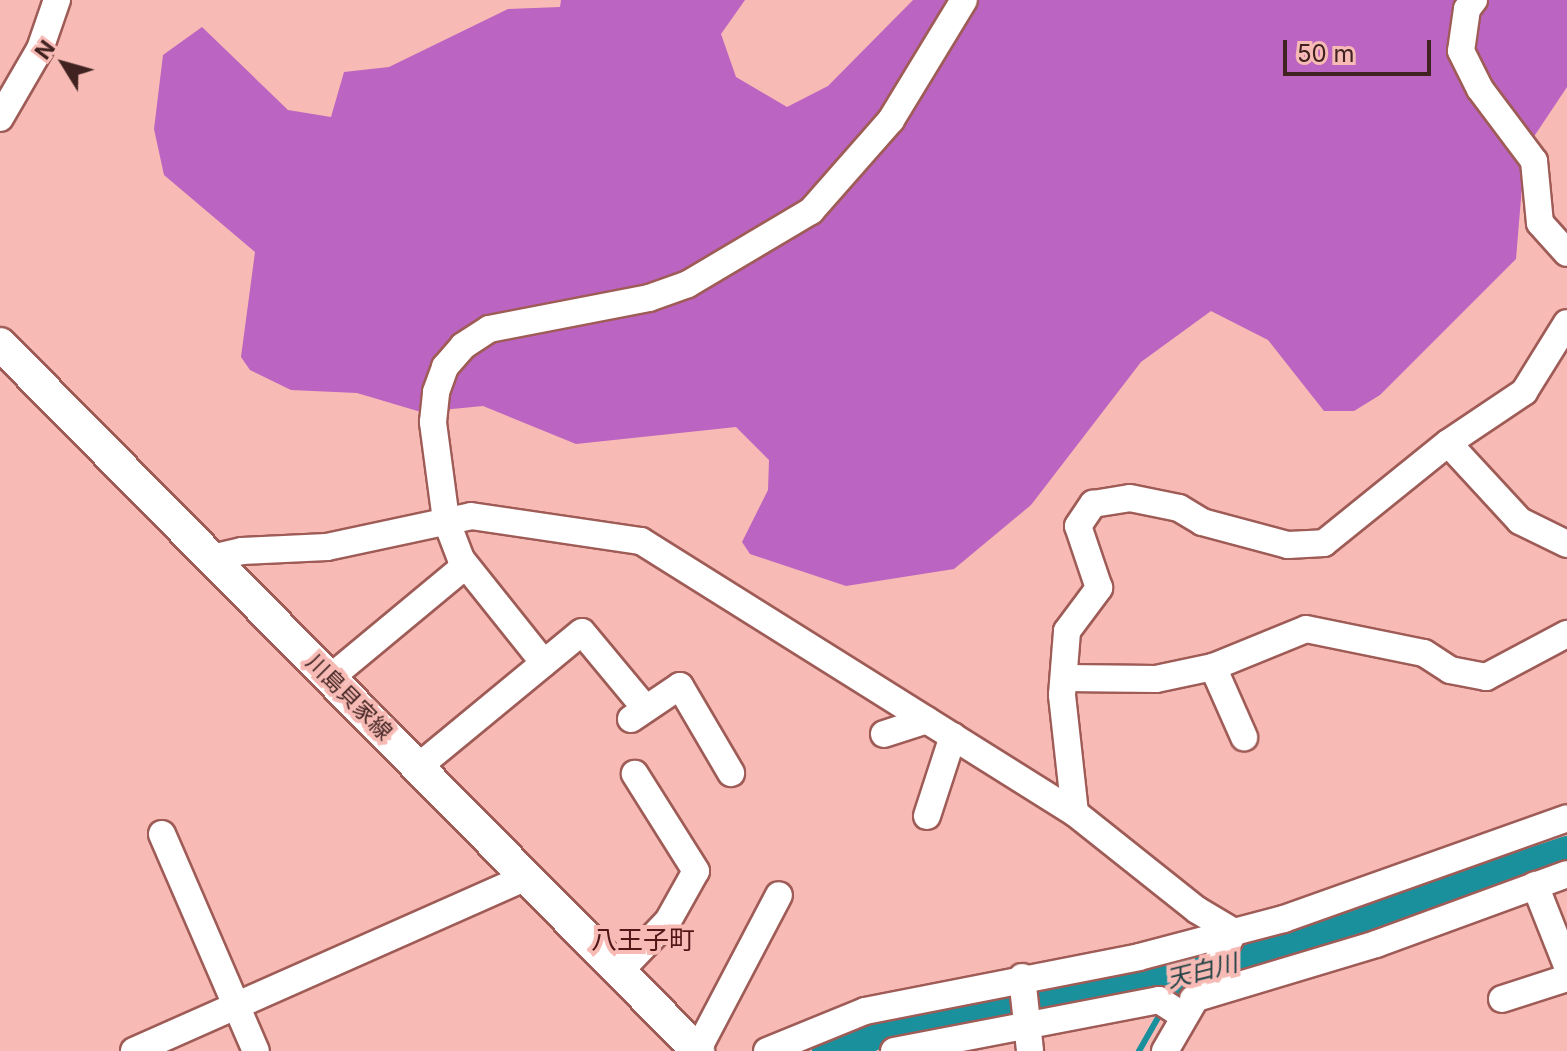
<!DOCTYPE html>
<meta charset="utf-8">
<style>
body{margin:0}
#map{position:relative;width:1567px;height:1051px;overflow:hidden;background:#f7bab5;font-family:Inter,"Noto Sans JP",sans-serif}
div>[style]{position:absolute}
.forest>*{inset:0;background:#bb64c1}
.stream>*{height:6px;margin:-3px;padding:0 3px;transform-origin:3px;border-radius:3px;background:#19909b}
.river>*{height:36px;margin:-18px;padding:0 18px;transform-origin:18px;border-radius:18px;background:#19909b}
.roads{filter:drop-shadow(2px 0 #9f5c57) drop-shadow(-2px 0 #9f5c57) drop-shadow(0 2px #9f5c57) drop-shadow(0 -2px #9f5c57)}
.minor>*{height:26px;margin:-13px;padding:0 13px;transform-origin:13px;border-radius:13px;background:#fff}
.major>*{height:32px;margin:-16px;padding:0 16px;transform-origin:16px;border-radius:16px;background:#fff}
span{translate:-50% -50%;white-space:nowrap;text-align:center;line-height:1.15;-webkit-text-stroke:8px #f7bab5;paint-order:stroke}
.street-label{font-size:22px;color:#402321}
.water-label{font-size:24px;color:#214145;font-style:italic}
.quarter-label{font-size:26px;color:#511616}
.north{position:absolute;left:24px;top:24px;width:80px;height:80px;-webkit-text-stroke:6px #f7bab5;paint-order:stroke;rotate:307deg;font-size:22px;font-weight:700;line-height:32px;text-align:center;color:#402321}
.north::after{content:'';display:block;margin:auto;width:28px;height:36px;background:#402321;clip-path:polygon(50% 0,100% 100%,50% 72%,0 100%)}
.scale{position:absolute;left:1283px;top:40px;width:148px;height:36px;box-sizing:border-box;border:4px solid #402321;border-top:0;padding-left:10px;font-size:24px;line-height:28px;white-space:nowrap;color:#402321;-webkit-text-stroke:6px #f7bab5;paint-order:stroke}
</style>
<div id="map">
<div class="forest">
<div style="clip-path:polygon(561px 0,745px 0,721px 34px,736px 77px,787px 107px,828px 86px,913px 0,1567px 0,1567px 87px,1525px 150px,1516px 259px,1380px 395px,1354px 411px,1324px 411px,1268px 340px,1211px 311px,1141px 362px,1031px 505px,954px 569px,846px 586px,750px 554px,742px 542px,768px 490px,769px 460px,736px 427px,576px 444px,483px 406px,421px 412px,357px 393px,291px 390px,250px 370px,241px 357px,255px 252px,164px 175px,154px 129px,163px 55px,202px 27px,288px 110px,331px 117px,344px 72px,389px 67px,508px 9px,560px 7px)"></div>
</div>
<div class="stream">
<div style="left:1169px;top:999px;width:25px;rotate:-61deg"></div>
<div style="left:1139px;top:1051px;width:48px;rotate:-60.3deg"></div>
</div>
<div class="river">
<div style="left:830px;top:1051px;width:90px;rotate:-23.4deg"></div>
<div style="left:913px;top:1015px;width:134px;rotate:-10.7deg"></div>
<div style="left:1045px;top:990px;width:77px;rotate:0.7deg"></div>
<div style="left:1122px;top:991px;width:143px;rotate:-14.1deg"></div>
<div style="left:1261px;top:956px;width:323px;rotate:-18.4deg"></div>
</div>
<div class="roads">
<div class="minor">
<div style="left:1474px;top:0;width:11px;rotate:128deg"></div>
<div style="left:1467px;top:9px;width:42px;rotate:98.1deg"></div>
<div style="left:1461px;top:51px;width:42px;rotate:63.4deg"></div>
<div style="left:1480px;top:89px;width:90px;rotate:53.1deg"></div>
<div style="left:1534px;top:161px;width:62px;rotate:84.5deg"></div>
<div style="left:1540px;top:223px;width:40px;rotate:48deg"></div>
<div style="left:0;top:118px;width:80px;rotate:-59.9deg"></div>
<div style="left:40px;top:49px;width:52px;rotate:-70.9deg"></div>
<div style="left:1448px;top:443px;width:106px;rotate:47.3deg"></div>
<div style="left:1520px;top:521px;width:52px;rotate:26.1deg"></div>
<div style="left:212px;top:558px;width:31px;rotate:-13deg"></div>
<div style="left:242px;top:551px;width:85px;rotate:-2.7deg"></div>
<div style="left:327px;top:547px;width:147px;rotate:-12.1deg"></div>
<div style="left:471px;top:516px;width:172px;rotate:8.4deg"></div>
<div style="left:641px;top:541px;width:512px;rotate:32.08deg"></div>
<div style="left:1075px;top:813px;width:156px;rotate:38.5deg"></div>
<div style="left:1197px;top:910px;width:43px;rotate:30.7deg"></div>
<div style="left:544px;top:663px;width:133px;rotate:-128.6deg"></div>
<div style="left:461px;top:559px;width:42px;rotate:-111deg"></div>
<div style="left:446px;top:520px;width:99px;rotate:-97.6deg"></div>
<div style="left:433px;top:422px;width:30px;rotate:-84deg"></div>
<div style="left:436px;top:392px;width:27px;rotate:-70deg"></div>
<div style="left:445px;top:367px;width:28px;rotate:-49deg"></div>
<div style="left:463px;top:346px;width:31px;rotate:-33deg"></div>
<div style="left:489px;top:329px;width:163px;rotate:-11deg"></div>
<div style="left:649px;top:298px;width:41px;rotate:-19.7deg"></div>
<div style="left:688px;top:284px;width:143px;rotate:-30.7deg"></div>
<div style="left:811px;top:211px;width:121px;rotate:-48.7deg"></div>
<div style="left:891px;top:120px;width:140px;rotate:-58.7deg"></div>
<div style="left:1213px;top:667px;width:77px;rotate:66.1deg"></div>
<div style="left:330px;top:678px;width:175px;rotate:-39.7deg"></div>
<div style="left:1065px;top:678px;width:91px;rotate:0.6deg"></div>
<div style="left:1156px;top:679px;width:58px;rotate:-11.9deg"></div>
<div style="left:1213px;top:667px;width:100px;rotate:-22.2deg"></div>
<div style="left:1306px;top:629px;width:120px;rotate:11.5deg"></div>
<div style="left:1424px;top:653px;width:31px;rotate:33deg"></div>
<div style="left:1450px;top:670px;width:37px;rotate:11deg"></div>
<div style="left:1486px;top:677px;width:92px;rotate:-28deg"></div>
<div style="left:631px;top:719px;width:59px;rotate:-34deg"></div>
<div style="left:680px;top:686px;width:101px;rotate:59.6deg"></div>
<div style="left:884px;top:734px;width:45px;rotate:-18deg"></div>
<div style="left:418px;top:767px;width:212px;rotate:-39.5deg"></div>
<div style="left:582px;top:632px;width:99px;rotate:50.3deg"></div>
<div style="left:1075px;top:813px;width:119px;rotate:-96.3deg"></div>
<div style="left:1062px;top:695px;width:64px;rotate:-85.5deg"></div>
<div style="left:1067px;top:631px;width:54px;rotate:-53.3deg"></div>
<div style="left:1099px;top:588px;width:65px;rotate:-108.7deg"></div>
<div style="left:1078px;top:526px;width:27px;rotate:-56deg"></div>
<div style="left:1093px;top:504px;width:37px;rotate:-9deg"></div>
<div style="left:1130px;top:498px;width:50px;rotate:11.5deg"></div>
<div style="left:1179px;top:508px;width:27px;rotate:31deg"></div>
<div style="left:1202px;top:522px;width:89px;rotate:15deg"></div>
<div style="left:1288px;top:545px;width:36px;rotate:-3deg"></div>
<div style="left:1324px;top:543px;width:159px;rotate:-38.9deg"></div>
<div style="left:1448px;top:443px;width:92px;rotate:-33.9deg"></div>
<div style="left:1524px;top:392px;width:81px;rotate:-58.1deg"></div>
<div style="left:927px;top:816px;width:84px;rotate:-72deg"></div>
<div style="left:162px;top:834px;width:236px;rotate:66.6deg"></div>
<div style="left:1535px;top:885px;width:87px;rotate:68.4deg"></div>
<div style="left:619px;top:972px;width:71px;rotate:-46.1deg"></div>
<div style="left:668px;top:921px;width:57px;rotate:-60.8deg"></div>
<div style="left:696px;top:871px;width:115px;rotate:-122.2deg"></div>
<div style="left:1022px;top:977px;width:74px;rotate:83.8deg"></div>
<div style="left:1193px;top:999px;width:191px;rotate:-16.7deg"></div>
<div style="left:1376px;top:944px;width:203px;rotate:-20.1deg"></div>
<div style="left:1502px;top:999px;width:68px;rotate:-17.9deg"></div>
<div style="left:134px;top:1051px;width:429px;rotate:-23.9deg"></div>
<div style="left:697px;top:1051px;width:176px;rotate:-62.3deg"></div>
<div style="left:767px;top:1051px;width:106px;rotate:-22.2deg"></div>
<div style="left:865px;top:1011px;width:279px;rotate:-11.1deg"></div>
<div style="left:1139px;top:957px;width:150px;rotate:-14.7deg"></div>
<div style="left:1284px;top:919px;width:300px;rotate:-19.6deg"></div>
<div style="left:894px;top:1051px;width:270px;rotate:-10.9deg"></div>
<div style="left:1159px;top:1000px;width:30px;rotate:33deg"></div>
<div style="left:1165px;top:1051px;width:138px;rotate:-59.9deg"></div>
</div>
<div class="major">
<div style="left:0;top:344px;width:994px;rotate:45.37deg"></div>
</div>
</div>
<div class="street-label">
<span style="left:349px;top:697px;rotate:45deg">川島貝家線</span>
</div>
<div class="water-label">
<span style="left:1202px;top:971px;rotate:-14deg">天白川</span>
</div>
<div class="quarter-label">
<span style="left:643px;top:940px">八王子町</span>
</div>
<div class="north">N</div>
<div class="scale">50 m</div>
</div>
